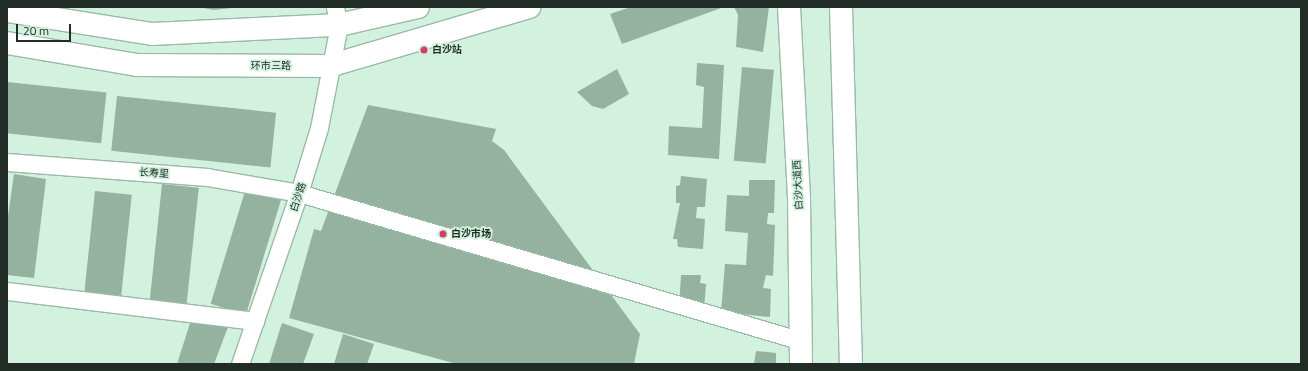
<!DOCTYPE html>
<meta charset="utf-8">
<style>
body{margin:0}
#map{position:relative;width:1308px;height:371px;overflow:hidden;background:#d2f1de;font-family:"Titillium Web","Noto Sans SC",sans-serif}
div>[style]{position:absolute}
.building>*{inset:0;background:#94b29f;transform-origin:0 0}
.roads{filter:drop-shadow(1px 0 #9ab9a6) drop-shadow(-1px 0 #9ab9a6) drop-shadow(0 1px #9ab9a6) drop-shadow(0 -1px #9ab9a6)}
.street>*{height:17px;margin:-8.5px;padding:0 8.5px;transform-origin:8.5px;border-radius:8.5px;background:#fff}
.secondary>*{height:22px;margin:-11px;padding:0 11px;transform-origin:11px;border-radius:11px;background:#fff}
.dots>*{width:11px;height:11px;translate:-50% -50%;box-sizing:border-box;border:2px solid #d2f1de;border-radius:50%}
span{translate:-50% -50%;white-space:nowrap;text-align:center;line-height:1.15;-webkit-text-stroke:3.5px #d2f1de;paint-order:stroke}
.poi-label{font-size:10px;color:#202c25;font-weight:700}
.left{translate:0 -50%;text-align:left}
.street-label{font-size:10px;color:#202c25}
.frame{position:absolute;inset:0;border:8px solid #202c25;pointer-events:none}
.scale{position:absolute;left:16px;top:24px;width:55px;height:18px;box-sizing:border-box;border:2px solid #202c25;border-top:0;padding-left:5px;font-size:12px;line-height:14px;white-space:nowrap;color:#202c25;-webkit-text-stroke:3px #d2f1de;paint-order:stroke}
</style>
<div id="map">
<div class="building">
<div style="clip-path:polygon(198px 7px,232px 7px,232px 8px,214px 10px)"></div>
<div style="clip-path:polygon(631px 7px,724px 7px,622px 44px,610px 14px)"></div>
<div style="clip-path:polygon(734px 7px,769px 7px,763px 52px,736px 47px,738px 15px)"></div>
<div style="clip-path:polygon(697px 63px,724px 65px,719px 159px,668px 155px,669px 126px,702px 128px,704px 87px,696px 85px)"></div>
<div style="left:742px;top:67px;width:32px;height:94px;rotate:5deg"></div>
<div style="clip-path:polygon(617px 69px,629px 94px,603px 109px,592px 106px,577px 92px)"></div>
<div style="left:7px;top:82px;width:100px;height:51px;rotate:6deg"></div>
<div style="left:117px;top:96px;width:160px;height:55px;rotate:6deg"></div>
<div style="clip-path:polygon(368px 105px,496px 129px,492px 141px,504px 150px,640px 334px,634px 364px,457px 364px,289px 318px,314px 229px,321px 231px)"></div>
<div style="clip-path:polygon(14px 174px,46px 179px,34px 278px,7px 275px,7px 223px)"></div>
<div style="clip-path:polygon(681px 176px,707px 179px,705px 207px,697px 207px,696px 218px,705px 219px,703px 249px,678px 247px,677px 239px,673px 239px,680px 203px,676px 203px,676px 186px,680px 185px)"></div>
<div style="clip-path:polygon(749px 180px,775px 180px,774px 213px,768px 213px,767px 224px,775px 225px,773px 276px,766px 275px,763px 288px,771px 289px,770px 317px,721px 312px,725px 264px,746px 265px,748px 233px,725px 231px,727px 195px,749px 196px)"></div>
<div style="left:162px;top:184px;width:37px;height:123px;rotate:6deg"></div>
<div style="left:246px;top:188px;width:37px;height:121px;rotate:17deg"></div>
<div style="left:95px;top:191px;width:37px;height:108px;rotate:6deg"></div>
<div style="clip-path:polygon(681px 275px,701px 275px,700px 283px,706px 284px,704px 309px,679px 308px)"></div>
<div style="clip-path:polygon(192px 317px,228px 327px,214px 364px,177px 364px)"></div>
<div style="clip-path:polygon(282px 323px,314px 334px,303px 364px,269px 364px)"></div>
<div style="clip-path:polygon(343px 334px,374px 344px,367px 364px,334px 364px)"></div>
<div style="clip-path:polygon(756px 351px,776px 353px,776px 364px,754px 364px)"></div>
</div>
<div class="roads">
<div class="street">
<div style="left:7px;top:162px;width:201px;rotate:4.3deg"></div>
<div style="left:207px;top:177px;width:93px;rotate:9.9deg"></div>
<div style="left:299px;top:193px;width:524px;rotate:16.4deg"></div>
<div style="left:7px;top:291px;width:250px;rotate:6.9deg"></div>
<div style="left:240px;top:364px;width:181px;rotate:-71deg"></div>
<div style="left:299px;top:193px;width:68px;rotate:-72.9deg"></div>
<div style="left:319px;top:128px;width:105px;rotate:-79deg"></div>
<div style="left:339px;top:25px;width:18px;rotate:-103deg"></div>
</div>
<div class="secondary">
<div style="left:789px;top:7px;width:191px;rotate:87deg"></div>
<div style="left:799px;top:198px;width:166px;rotate:89.3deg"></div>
<div style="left:841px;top:7px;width:357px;rotate:88.4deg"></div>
<div style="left:7px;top:11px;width:147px;rotate:9deg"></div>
<div style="left:152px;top:34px;width:187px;rotate:-2.8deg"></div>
<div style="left:339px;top:25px;width:81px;rotate:-12.8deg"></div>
<div style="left:7px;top:43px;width:132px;rotate:9.6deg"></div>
<div style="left:137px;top:65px;width:192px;rotate:0.3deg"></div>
<div style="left:329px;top:66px;width:209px;rotate:-16.4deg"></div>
</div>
</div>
<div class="dots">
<div style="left:424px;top:50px;background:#d1405c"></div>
<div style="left:443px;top:234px;background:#d1405c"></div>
</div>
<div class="poi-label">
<span class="left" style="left:432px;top:50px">白沙站</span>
<span class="left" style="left:451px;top:234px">白沙市场</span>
</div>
<div class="street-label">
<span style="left:271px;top:66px">环市三路</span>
<span style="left:154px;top:173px;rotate:4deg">长寿里</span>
<span style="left:798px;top:185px;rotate:-93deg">白沙大道西</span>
<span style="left:298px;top:197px;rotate:-72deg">白沙路</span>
</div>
<div class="frame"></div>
<div class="scale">20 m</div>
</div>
